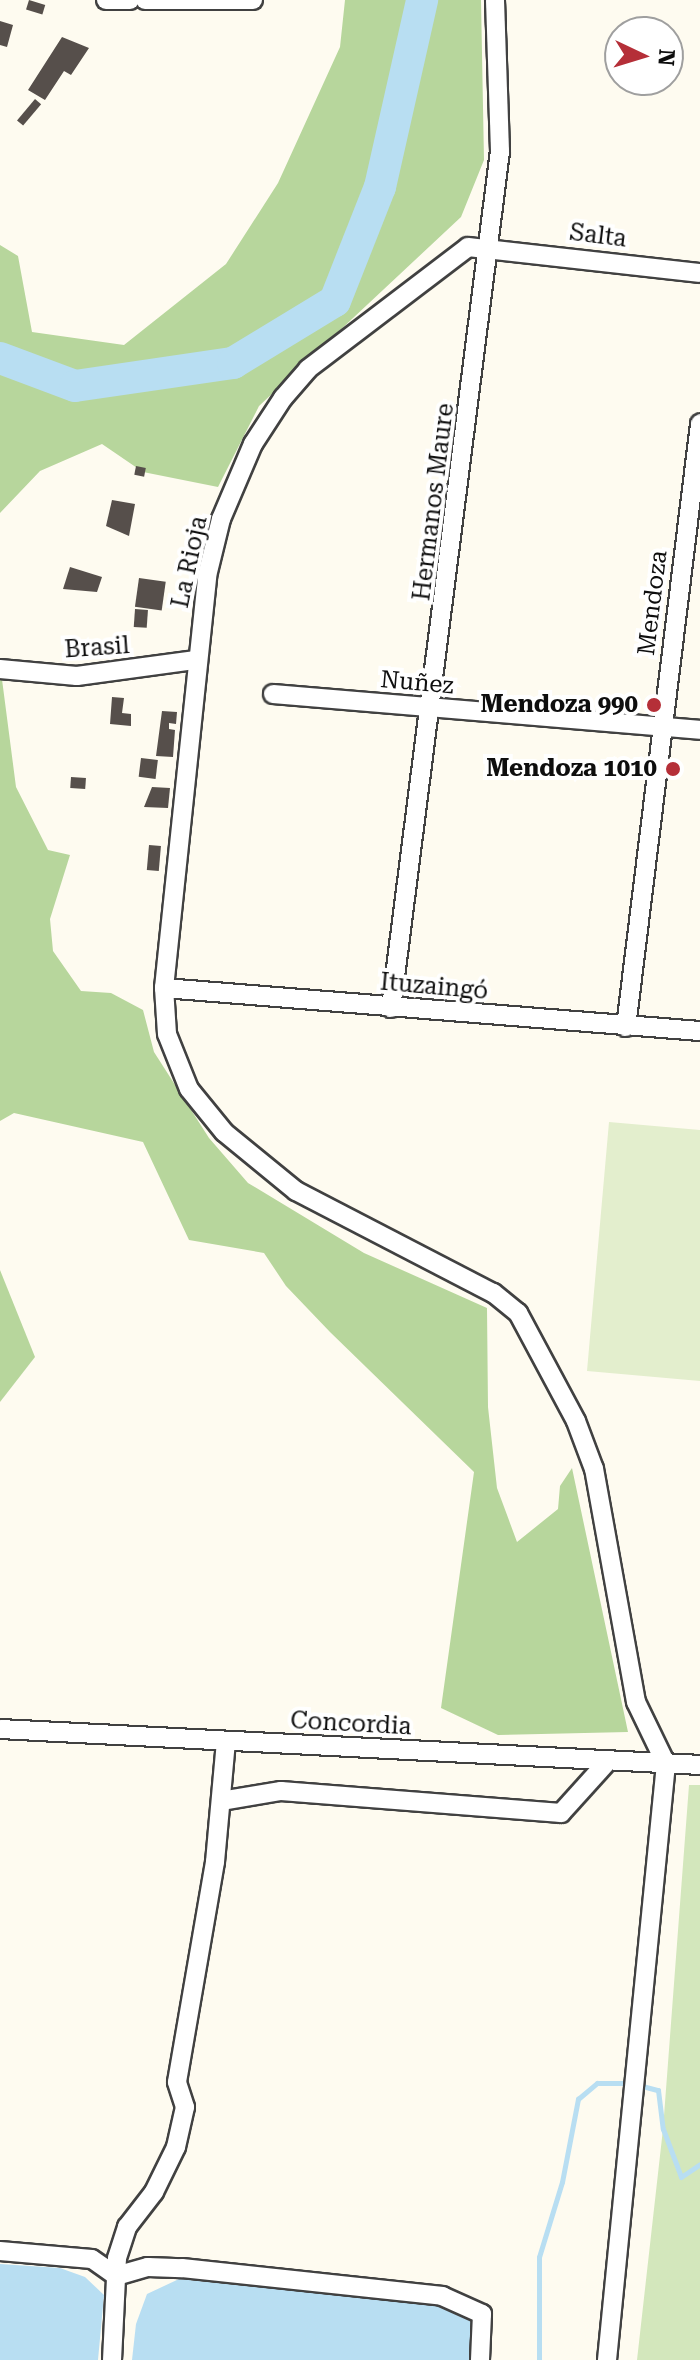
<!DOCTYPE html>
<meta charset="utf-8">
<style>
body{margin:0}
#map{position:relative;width:700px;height:2360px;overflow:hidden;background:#fefbf0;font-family:"Roboto Serif",serif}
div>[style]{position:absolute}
.green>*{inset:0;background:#d3e7bc}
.forest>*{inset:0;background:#b7d69c}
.pitch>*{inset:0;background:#e3eecd}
.water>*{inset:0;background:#b8def2}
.stream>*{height:5px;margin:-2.5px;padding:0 2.5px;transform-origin:2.5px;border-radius:2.5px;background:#b8def2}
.river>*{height:32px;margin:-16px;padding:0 16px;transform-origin:16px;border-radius:16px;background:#b8def2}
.building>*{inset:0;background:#564f4b;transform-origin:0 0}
.roads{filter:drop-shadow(2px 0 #414141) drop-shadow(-2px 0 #414141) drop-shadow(0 2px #414141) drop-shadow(0 -2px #414141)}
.minor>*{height:18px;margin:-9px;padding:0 9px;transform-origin:9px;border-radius:9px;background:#fff}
.dots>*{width:22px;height:22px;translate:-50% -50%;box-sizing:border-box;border:4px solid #fff;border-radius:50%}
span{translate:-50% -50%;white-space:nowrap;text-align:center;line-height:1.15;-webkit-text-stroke:8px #fff;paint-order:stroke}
.street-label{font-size:24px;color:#0e0e0e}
.poi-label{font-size:24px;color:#0e0e0e;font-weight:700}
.right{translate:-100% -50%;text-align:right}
.north{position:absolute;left:604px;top:16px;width:80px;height:80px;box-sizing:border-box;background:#fff;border:2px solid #9f9f9f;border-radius:50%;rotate:94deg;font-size:22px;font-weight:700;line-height:32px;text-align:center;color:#0e0e0e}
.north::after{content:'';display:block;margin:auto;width:28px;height:36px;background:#b52f38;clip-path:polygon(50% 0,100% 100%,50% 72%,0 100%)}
</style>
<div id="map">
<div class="green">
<div style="clip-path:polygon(689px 1785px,700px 1785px,700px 2360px,637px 2360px,663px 2129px)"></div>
</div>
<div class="forest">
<div style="clip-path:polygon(345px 0,481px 0,484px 160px,461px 217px,259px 406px,218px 487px,143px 472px,102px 444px,40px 471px,0 513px,0 245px,18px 256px,32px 332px,124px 345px,226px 264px,278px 183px,340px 47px)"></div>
<div style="clip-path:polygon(0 664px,16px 787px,48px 850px,70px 855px,50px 919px,53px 951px,81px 991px,111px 993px,143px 1010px,154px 1052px,209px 1138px,248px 1183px,364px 1253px,487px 1308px,488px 1407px,497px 1488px,517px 1542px,558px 1509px,560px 1486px,572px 1468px,628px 1732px,498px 1735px,441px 1708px,474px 1472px,330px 1332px,286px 1286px,264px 1253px,189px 1240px,143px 1142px,14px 1113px,0 1121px)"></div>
<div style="clip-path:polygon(0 1270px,35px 1357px,0 1402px)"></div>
</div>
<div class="pitch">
<div style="clip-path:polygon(609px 1122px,700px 1130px,700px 1381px,587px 1371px)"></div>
</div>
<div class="water">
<div style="clip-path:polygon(0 2264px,60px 2268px,85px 2277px,104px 2295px,98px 2360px,0 2360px)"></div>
<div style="clip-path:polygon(179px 2279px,448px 2306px,466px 2314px,478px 2330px,476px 2360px,132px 2360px,136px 2324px,147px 2294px)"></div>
</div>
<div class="stream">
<div style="left:539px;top:2360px;width:103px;rotate:-90deg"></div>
<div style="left:539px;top:2257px;width:78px;rotate:-73deg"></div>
<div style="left:562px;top:2182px;width:85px;rotate:-79.1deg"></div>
<div style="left:578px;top:2099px;width:25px;rotate:-40deg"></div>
<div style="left:597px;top:2083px;width:34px"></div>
<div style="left:631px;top:2083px;width:28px;rotate:15deg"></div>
<div style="left:658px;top:2090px;width:39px;rotate:83deg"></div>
<div style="left:663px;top:2129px;width:51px;rotate:69.4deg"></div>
<div style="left:681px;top:2177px;width:23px;rotate:-34deg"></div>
</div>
<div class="river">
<div style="left:0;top:358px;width:80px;rotate:20.5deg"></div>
<div style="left:75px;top:386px;width:160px;rotate:-8.3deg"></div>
<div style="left:233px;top:363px;width:119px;rotate:-31.3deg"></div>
<div style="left:335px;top:301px;width:123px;rotate:-68.5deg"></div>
<div style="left:380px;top:187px;width:192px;rotate:-77.3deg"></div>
</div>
<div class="building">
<div style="left:29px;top:0;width:17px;height:10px;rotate:17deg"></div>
<div style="clip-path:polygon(0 21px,13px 25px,7px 47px,0 45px)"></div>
<div style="clip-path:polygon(62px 37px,89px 48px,71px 75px,64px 71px,45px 100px,28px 90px)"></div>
<div style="left:35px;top:99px;width:8px;height:28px;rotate:40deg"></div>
<div style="left:136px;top:466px;width:10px;height:9px;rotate:11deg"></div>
<div style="clip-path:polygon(112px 500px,135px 504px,129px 536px,106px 526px)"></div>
<div style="clip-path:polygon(70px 567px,102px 577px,97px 592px,63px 589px)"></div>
<div style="left:139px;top:578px;width:27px;height:29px;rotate:8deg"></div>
<div style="left:135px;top:609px;width:13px;height:18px;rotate:4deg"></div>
<div style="clip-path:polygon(112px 697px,124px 698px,122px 713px,131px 714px,131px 726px,110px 724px)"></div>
<div style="clip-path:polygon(162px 711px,177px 712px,176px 724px,169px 723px,169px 729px,175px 730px,173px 757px,156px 756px)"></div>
<div style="left:141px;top:758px;width:17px;height:19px;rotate:7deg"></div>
<div style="left:71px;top:777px;width:15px;height:11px;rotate:4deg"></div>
<div style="clip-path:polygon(152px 787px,170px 788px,168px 808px,144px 807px)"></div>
<div style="left:149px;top:845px;width:12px;height:25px;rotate:5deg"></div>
</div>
<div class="roads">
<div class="minor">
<div style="left:106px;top:0;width:24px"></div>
<div style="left:145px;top:0;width:108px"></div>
<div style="left:0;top:669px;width:77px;rotate:5.2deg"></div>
<div style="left:77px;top:676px;width:120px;rotate:-7.7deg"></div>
<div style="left:273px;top:694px;width:429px;rotate:4.8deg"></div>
<div style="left:164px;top:988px;width:538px;rotate:4.59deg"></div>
<div style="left:391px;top:1008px;width:864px;rotate:-82.75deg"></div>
<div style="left:500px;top:151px;width:151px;rotate:-91.9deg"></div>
<div style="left:626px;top:1027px;width:608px;rotate:-83deg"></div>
<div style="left:0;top:1729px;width:701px;rotate:2.94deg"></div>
<div style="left:221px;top:1801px;width:61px;rotate:-9.5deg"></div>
<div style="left:281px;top:1791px;width:281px;rotate:4.5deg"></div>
<div style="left:561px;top:1813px;width:70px;rotate:-47.9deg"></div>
<div style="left:0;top:2251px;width:92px;rotate:5deg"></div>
<div style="left:92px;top:2259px;width:29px;rotate:35deg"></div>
<div style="left:116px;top:2276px;width:33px;rotate:-16deg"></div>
<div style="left:148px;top:2267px;width:34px;rotate:2deg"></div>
<div style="left:182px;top:2268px;width:262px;rotate:6.1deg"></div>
<div style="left:442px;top:2296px;width:44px;rotate:24.2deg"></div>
<div style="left:482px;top:2314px;width:46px;rotate:92.5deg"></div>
<div style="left:112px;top:2360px;width:102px;rotate:-87.2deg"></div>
<div style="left:117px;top:2258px;width:33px;rotate:-72deg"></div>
<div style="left:127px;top:2227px;width:44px;rotate:-52.4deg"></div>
<div style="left:154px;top:2192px;width:50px;rotate:-63.9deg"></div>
<div style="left:176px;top:2147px;width:41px;rotate:-77.3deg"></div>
<div style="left:185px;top:2107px;width:26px;rotate:-108deg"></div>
<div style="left:177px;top:2082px;width:223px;rotate:-80.2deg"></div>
<div style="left:215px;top:1862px;width:121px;rotate:-84.8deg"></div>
<div style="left:607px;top:2360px;width:599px;rotate:-84.35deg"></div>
<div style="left:666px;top:1764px;width:69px;rotate:-115.8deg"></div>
<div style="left:636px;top:1702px;width:237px;rotate:-100.2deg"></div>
<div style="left:594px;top:1469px;width:51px;rotate:-110.6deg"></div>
<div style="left:576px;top:1421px;width:123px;rotate:-118.2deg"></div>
<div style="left:518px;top:1313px;width:32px;rotate:-141deg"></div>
<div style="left:493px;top:1293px;width:222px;rotate:-152.6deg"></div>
<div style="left:296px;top:1191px;width:93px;rotate:-140.7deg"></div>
<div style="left:224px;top:1132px;width:55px;rotate:-129.1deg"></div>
<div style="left:189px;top:1089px;width:59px;rotate:-111.8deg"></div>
<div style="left:167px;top:1034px;width:46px;rotate:-93.7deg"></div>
<div style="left:164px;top:988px;width:414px;rotate:-84deg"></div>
<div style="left:207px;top:576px;width:59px;rotate:-76.2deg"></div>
<div style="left:221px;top:519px;width:82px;rotate:-66.9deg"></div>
<div style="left:253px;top:444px;width:55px;rotate:-56.9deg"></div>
<div style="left:283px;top:398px;width:38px;rotate:-49deg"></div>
<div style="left:308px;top:369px;width:201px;rotate:-37.3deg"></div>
<div style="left:468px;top:247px;width:233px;rotate:6.4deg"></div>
</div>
</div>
<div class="dots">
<div style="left:654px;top:705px;background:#b52f38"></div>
<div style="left:673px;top:769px;background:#b52f38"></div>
</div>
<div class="street-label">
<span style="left:598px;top:236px;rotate:7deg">Salta</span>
<span style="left:434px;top:502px;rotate:-83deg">Hermanos Maure</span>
<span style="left:190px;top:562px;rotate:-78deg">La Rioja</span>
<span style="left:653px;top:603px;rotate:-83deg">Mendoza</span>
<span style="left:97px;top:648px;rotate:-4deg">Brasil</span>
<span style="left:417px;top:683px;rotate:5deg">Nuñez</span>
<span style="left:434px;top:987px;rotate:5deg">Ituzaingó</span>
<span style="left:351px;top:1724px;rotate:3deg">Concordia</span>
</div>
<div class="poi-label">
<span class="right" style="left:638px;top:705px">Mendoza 990</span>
<span class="right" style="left:657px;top:769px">Mendoza 1010</span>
</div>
<div class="north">N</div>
</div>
